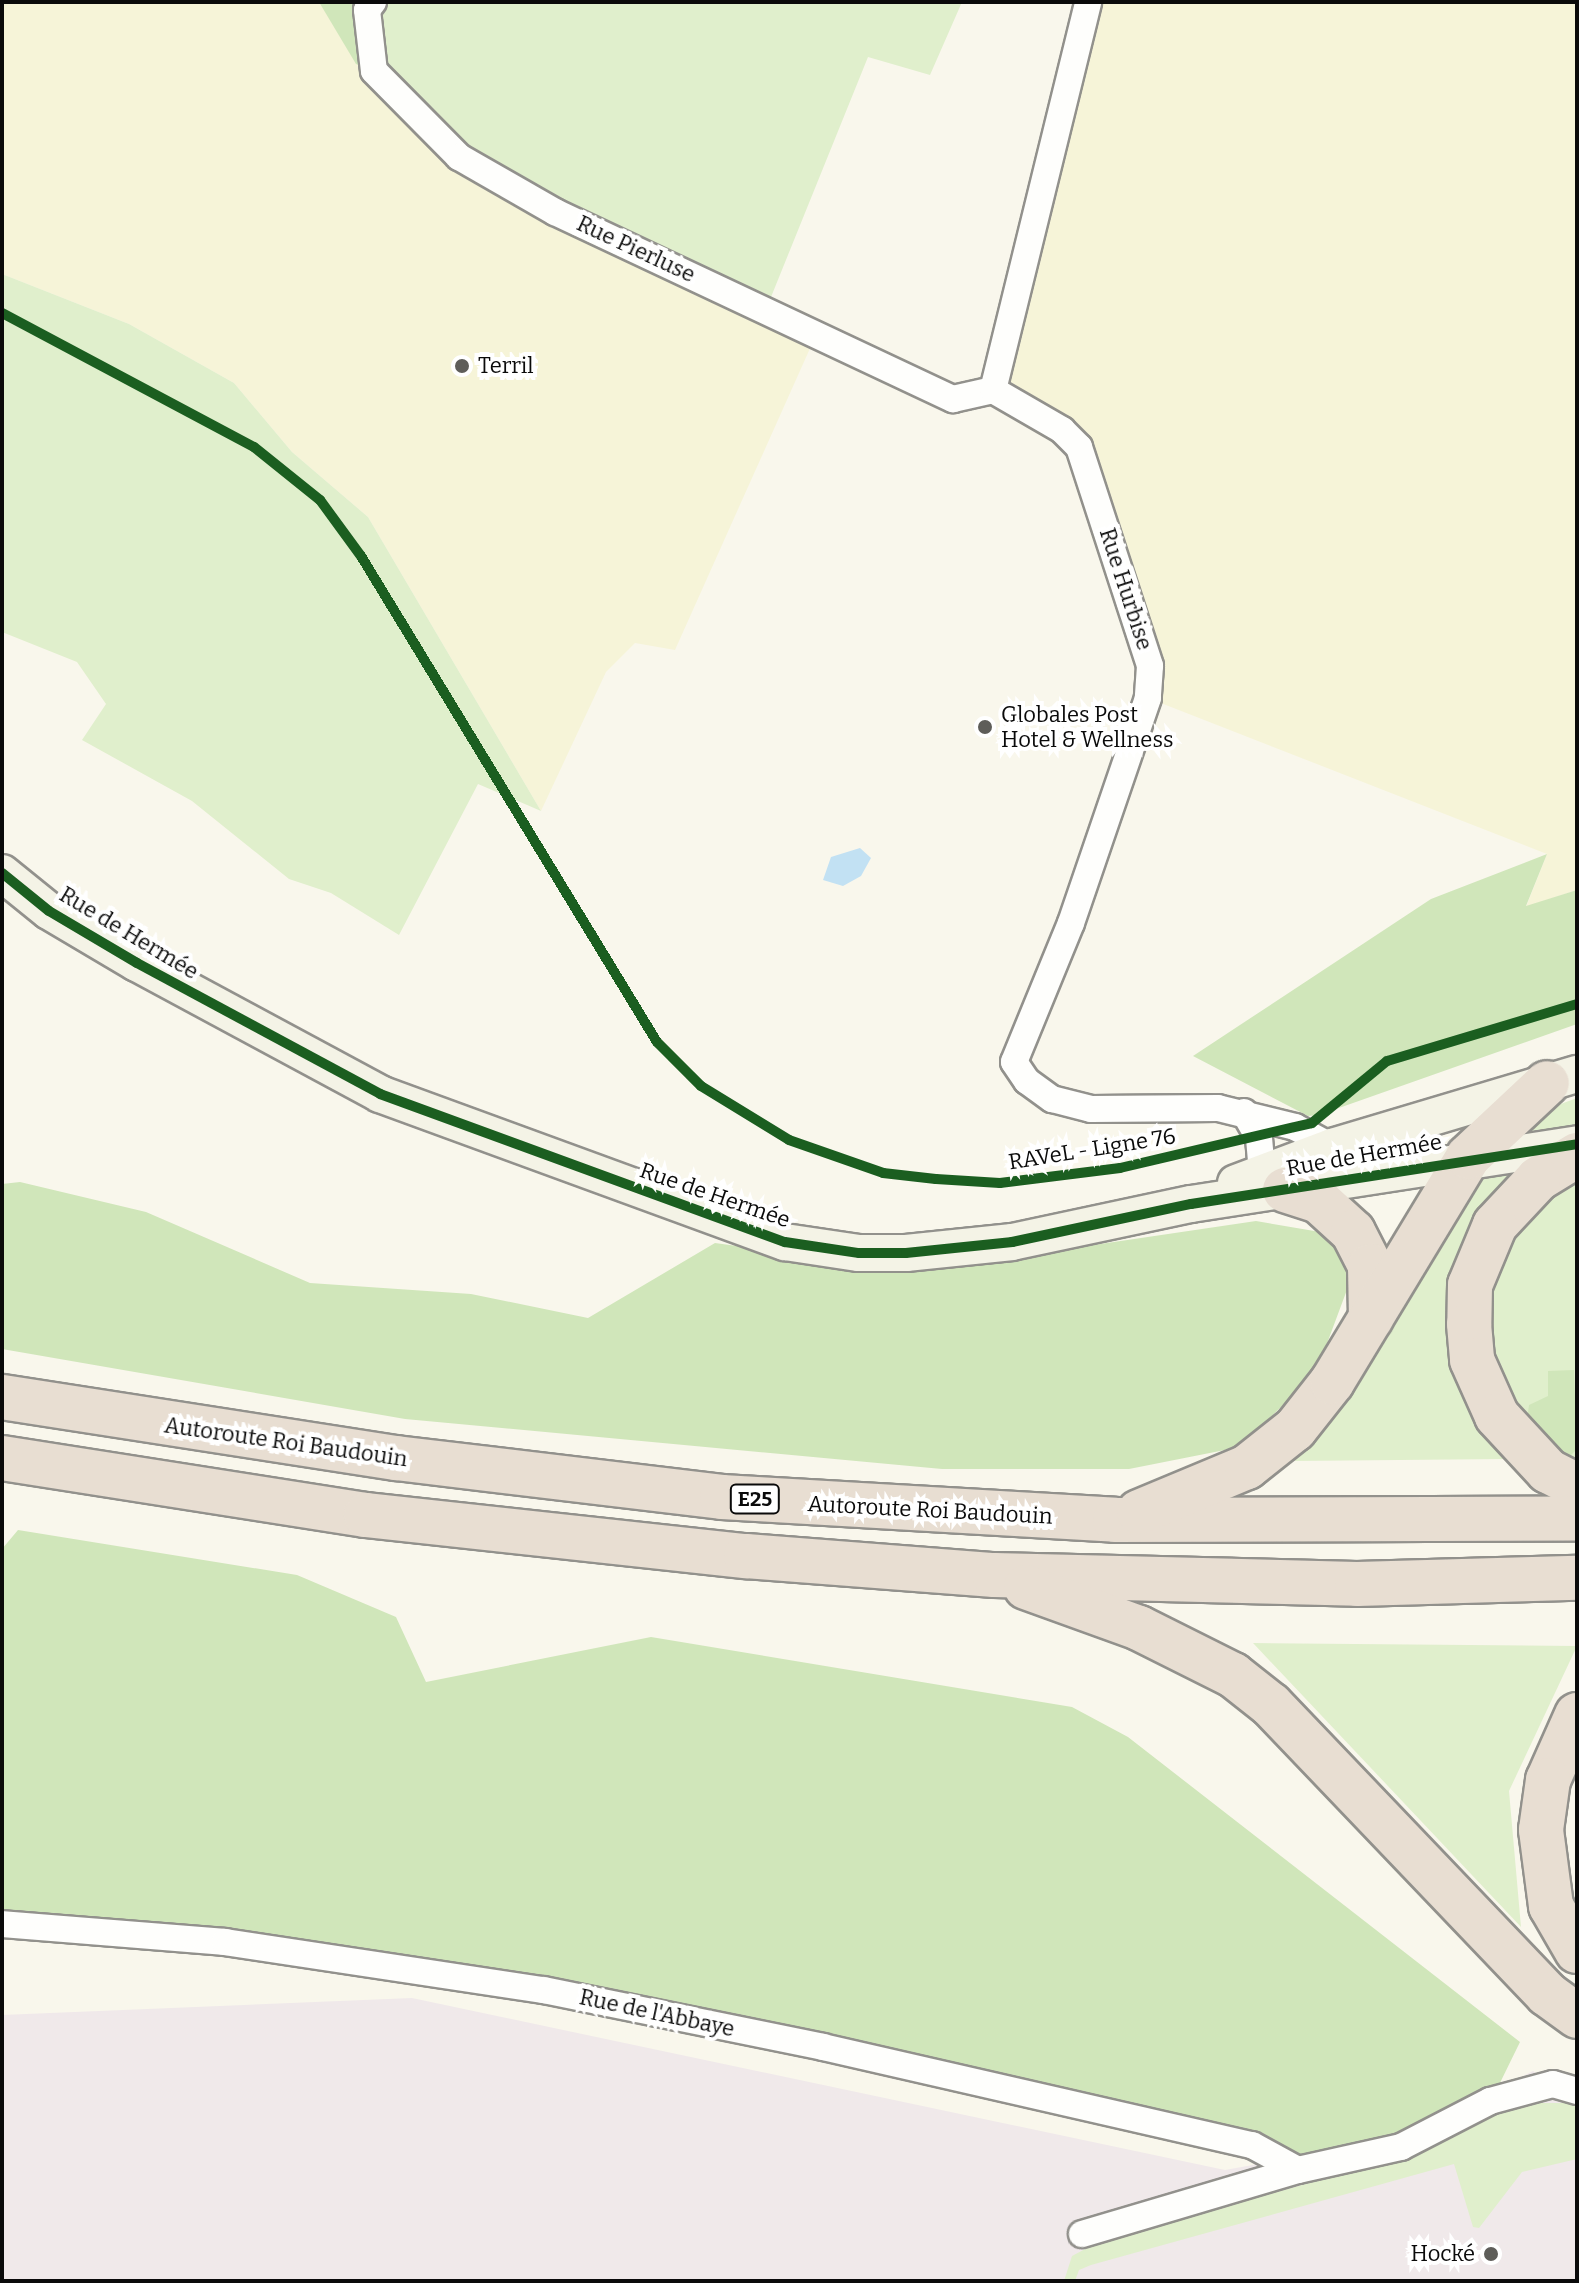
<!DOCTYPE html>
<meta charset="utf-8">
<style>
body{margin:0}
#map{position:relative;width:1579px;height:2283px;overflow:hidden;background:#f9f7ec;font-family:Bitter,serif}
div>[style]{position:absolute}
.industrial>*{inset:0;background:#f0e9ea}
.farmland>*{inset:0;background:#f6f4d8}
.green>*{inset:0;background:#e0efcc}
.forest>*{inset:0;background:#d0e6ba}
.water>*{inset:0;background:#c2e1f3}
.roads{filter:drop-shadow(2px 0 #92918c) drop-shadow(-2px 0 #92918c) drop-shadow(0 2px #92918c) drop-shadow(0 -2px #92918c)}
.street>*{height:26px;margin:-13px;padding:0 13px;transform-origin:13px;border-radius:13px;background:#fefefc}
.secondary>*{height:36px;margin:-18px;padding:0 18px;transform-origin:18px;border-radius:18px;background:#f4f3e6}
.highway>*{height:44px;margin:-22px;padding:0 22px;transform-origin:22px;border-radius:22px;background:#e8ded2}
.cycleway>*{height:10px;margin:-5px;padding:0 5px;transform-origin:5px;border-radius:5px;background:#1b5e20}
.dots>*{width:22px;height:22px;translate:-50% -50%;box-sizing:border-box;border:4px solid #fff;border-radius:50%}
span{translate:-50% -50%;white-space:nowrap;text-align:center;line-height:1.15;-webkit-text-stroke:8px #fff;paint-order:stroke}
.shield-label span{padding:2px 6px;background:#fff;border:2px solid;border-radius:6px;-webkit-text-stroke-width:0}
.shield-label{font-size:20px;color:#0a0a0a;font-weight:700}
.street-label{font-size:22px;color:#0a0a0a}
.poi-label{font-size:22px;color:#0a0a0a}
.left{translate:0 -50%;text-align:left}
.right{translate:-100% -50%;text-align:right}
.frame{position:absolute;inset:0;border:4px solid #0a0a0a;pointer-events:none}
</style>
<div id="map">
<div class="industrial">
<div style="clip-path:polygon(412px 1998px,1225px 2170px,1400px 2138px,1533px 2071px,1577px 2098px,1577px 2281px,2px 2281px,2px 2015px)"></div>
</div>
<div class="farmland">
<div style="clip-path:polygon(2px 2px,319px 2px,374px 71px,816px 335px,675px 650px,635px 643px,606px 672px,541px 811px,368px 517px,292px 452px,234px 383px,129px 324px,2px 274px)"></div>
<div style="clip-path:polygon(1088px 2px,1577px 2px,1577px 890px,1526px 907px,1547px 854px,1148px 698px,1079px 447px,993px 390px)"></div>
</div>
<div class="green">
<div style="clip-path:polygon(373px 2px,962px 2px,930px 75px,868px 57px,769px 302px,459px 157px,374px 71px)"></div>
<div style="clip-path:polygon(2px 274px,129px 324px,234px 383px,292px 452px,368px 517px,541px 811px,478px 784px,399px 935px,331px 893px,289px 879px,192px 801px,82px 740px,106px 704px,77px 662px,2px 632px)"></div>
<div style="clip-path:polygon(1577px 1098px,1577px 1126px,1514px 1137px,1550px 1108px)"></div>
<div style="clip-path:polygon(1534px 1159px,1449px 1294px,1508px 1459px,1291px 1461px,1455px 1207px,1472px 1170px)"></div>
<div style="clip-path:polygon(1577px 1171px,1577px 1470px,1497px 1394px,1485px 1291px,1519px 1213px)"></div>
<div style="clip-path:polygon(1253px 1643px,1577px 1646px,1509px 1791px,1521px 1927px)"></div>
<div style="clip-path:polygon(1528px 2103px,1577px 2103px,1577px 2159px,1522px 2172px,1479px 2228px,1473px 2227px,1454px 2164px,1091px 2265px,1079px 2270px,1075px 2281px,1064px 2281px,1072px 2256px,1104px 2239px,1412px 2155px,1488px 2114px)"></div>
</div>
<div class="forest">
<div style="clip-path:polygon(319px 2px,373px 2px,374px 71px,356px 64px)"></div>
<div style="clip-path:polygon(1547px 854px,1526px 906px,1577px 890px,1577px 1024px,1319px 1115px,1308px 1116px,1193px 1056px,1431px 899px)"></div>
<div style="clip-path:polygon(20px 1182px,146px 1212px,310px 1283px,471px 1294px,588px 1318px,715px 1243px,881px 1266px,1080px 1247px,1256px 1221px,1326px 1233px,1351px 1279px,1316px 1373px,1240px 1447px,1129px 1469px,942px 1469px,405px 1419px,2px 1349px,2px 1184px)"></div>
<div style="clip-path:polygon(1574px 1370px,1577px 1449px,1568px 1458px,1525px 1435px,1529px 1405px,1548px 1396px,1548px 1371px)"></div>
<div style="clip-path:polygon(18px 1530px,297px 1575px,396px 1617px,426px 1682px,651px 1637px,1072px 1707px,1128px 1737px,1520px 2042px,1497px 2089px,1400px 2138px,1280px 2160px,544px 1990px,2px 1924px,2px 1549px)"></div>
</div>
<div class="water">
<div style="clip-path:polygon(860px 848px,871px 858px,861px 876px,843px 886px,823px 880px,831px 857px)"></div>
</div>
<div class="roads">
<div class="street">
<div style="left:373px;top:2px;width:10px;rotate:127deg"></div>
<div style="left:367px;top:10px;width:61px;rotate:83.5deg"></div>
<div style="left:374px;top:71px;width:121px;rotate:45.3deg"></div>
<div style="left:459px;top:157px;width:111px;rotate:29.8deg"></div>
<div style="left:555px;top:212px;width:440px;rotate:25.2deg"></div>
<div style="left:953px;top:399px;width:41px;rotate:-12.7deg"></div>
<div style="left:993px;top:390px;width:80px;rotate:30.1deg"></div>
<div style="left:1062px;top:430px;width:24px;rotate:45deg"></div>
<div style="left:1079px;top:447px;width:230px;rotate:72deg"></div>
<div style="left:1150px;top:666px;width:32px;rotate:94deg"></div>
<div style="left:1148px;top:698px;width:238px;rotate:108.9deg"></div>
<div style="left:1071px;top:923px;width:150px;rotate:112.3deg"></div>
<div style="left:1014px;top:1062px;width:23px;rotate:56deg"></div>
<div style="left:1027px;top:1081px;width:31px;rotate:36deg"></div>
<div style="left:1052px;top:1099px;width:40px;rotate:14.4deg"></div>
<div style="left:1091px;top:1109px;width:127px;rotate:-0.5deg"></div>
<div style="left:1218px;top:1108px;width:79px;rotate:13.9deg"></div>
<div style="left:1295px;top:1127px;width:42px;rotate:28.4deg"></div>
<div style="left:993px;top:390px;width:399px;rotate:-76.2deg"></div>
<div style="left:1244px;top:1112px;width:30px;rotate:60deg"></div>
<div style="left:1259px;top:1138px;width:34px;rotate:85deg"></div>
<div style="left:2px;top:1924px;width:224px;rotate:4.6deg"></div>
<div style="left:225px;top:1942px;width:323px;rotate:8.6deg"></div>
<div style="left:544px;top:1990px;width:285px;rotate:11.5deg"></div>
<div style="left:823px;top:2047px;width:440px;rotate:12.9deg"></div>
<div style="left:1252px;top:2145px;width:52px;rotate:28.5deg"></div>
<div style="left:1298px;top:2170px;width:106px;rotate:-12.6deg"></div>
<div style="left:1401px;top:2147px;width:100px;rotate:-27.3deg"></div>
<div style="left:1490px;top:2101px;width:65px;rotate:-15.1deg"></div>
<div style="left:1553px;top:2084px;width:25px;rotate:16deg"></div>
<div style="left:1082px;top:2234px;width:225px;rotate:-16.5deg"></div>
</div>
<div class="secondary">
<div style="left:2px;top:873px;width:60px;rotate:39deg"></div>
<div style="left:49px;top:911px;width:102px;rotate:30.6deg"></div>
<div style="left:137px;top:963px;width:276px;rotate:28.3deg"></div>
<div style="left:380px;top:1094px;width:431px;rotate:20.1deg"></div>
<div style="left:785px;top:1242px;width:75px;rotate:8.5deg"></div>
<div style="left:859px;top:1253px;width:47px"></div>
<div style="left:906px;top:1253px;width:107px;rotate:-5.9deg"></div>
<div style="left:1012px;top:1242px;width:183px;rotate:-12deg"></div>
<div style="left:1191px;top:1204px;width:391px;rotate:-8.8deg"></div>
<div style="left:1236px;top:1183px;width:103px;rotate:-20.6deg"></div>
<div style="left:1332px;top:1147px;width:256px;rotate:-16.6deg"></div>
</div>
<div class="highway">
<div style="left:1577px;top:1155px;width:46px;rotate:148.4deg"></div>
<div style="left:1538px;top:1179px;width:63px;rotate:133.1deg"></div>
<div style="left:1495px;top:1225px;width:65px;rotate:112.6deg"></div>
<div style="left:1470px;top:1285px;width:39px;rotate:91deg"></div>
<div style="left:1469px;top:1324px;width:36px;rotate:85deg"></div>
<div style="left:1472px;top:1360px;width:61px;rotate:65.9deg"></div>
<div style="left:1497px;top:1416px;width:75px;rotate:47.2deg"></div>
<div style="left:1548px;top:1471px;width:33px;rotate:27deg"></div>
<div style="left:1285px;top:1190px;width:36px;rotate:18deg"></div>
<div style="left:1319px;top:1201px;width:46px;rotate:42.4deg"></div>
<div style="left:1353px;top:1232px;width:38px;rotate:63deg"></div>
<div style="left:1370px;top:1266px;width:52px;rotate:88.9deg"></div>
<div style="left:2px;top:1397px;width:399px;rotate:8.8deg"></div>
<div style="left:396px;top:1458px;width:328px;rotate:6.8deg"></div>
<div style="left:722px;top:1497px;width:394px;rotate:3.3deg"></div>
<div style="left:1115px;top:1520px;width:462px;rotate:-0.2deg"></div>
<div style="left:2px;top:1458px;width:368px;rotate:8.9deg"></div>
<div style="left:366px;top:1515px;width:382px;rotate:6.2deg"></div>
<div style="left:746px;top:1556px;width:249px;rotate:4.4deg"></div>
<div style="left:994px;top:1575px;width:363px;rotate:1.4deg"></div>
<div style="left:1357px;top:1584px;width:220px;rotate:-1.6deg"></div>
<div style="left:1139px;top:1512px;width:117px;rotate:-22.6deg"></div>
<div style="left:1247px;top:1467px;width:61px;rotate:-38.4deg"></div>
<div style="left:1295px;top:1429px;width:60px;rotate:-51.8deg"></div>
<div style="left:1332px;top:1382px;width:263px;rotate:-58.8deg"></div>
<div style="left:1468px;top:1157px;width:108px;rotate:-43.1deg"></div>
<div style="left:1026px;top:1587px;width:120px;rotate:19.9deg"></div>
<div style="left:1139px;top:1628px;width:105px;rotate:26.6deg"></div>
<div style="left:1233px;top:1675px;width:48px;rotate:38.3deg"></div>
<div style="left:1271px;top:1705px;width:400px;rotate:46.3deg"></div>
<div style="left:1547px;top:1994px;width:37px;rotate:36deg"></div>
<div style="left:1577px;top:1715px;width:71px;rotate:114deg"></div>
<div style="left:1548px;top:1780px;width:50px;rotate:98deg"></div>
<div style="left:1541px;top:1830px;width:77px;rotate:82.5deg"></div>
<div style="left:1551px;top:1906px;width:52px;rotate:60deg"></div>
</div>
</div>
<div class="cycleway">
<div style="left:2px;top:313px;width:285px;rotate:28deg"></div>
<div style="left:254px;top:447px;width:85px;rotate:38.8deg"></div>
<div style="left:320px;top:500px;width:69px;rotate:53.8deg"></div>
<div style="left:361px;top:556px;width:569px;rotate:58.66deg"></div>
<div style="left:657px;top:1042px;width:62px;rotate:45deg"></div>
<div style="left:701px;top:1086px;width:103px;rotate:31.5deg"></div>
<div style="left:789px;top:1140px;width:100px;rotate:19.3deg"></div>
<div style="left:883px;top:1173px;width:53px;rotate:6.5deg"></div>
<div style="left:936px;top:1179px;width:64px;rotate:3.6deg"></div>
<div style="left:1000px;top:1183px;width:121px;rotate:-7.1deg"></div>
<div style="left:1120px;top:1168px;width:197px;rotate:-13.2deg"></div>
<div style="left:1312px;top:1123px;width:97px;rotate:-39.6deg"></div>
<div style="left:1387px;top:1061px;width:198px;rotate:-16.7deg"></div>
<div style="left:2px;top:873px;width:60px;rotate:39deg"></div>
<div style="left:49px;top:911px;width:102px;rotate:30.6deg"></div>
<div style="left:137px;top:963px;width:276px;rotate:28.3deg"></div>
<div style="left:380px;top:1094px;width:431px;rotate:20.1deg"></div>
<div style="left:785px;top:1242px;width:75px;rotate:8.5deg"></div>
<div style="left:859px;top:1253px;width:47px"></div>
<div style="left:906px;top:1253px;width:107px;rotate:-5.9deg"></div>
<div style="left:1012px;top:1242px;width:183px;rotate:-12deg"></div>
<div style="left:1191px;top:1204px;width:391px;rotate:-8.8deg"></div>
</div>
<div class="dots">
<div style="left:462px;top:366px;background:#5e5d59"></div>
<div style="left:985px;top:727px;background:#5e5d59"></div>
<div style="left:1491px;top:2254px;background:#5e5d59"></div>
</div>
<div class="shield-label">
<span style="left:755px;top:1499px">E25</span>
</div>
<div class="street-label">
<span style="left:636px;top:249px;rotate:25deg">Rue Pierluse</span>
<span style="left:1126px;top:589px;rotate:72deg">Rue Hurbise</span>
<span style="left:129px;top:933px;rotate:31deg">Rue de Hermée</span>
<span style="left:1092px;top:1149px;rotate:-9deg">RAVeL - Ligne 76</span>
<span style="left:1364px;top:1155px;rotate:-10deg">Rue de Hermée</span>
<span style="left:715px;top:1195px;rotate:19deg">Rue de Hermée</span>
<span style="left:286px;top:1442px;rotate:8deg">Autoroute Roi Baudouin</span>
<span style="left:930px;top:1510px;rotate:3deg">Autoroute Roi Baudouin</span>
<span style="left:657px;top:2013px;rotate:12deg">Rue de l'Abbaye</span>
</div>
<div class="poi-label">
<span class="left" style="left:478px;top:366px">Terril</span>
<span class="left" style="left:1001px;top:727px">Globales Post<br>Hotel &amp; Wellness</span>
<span class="right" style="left:1475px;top:2254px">Hocké</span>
</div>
<div class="frame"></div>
</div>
